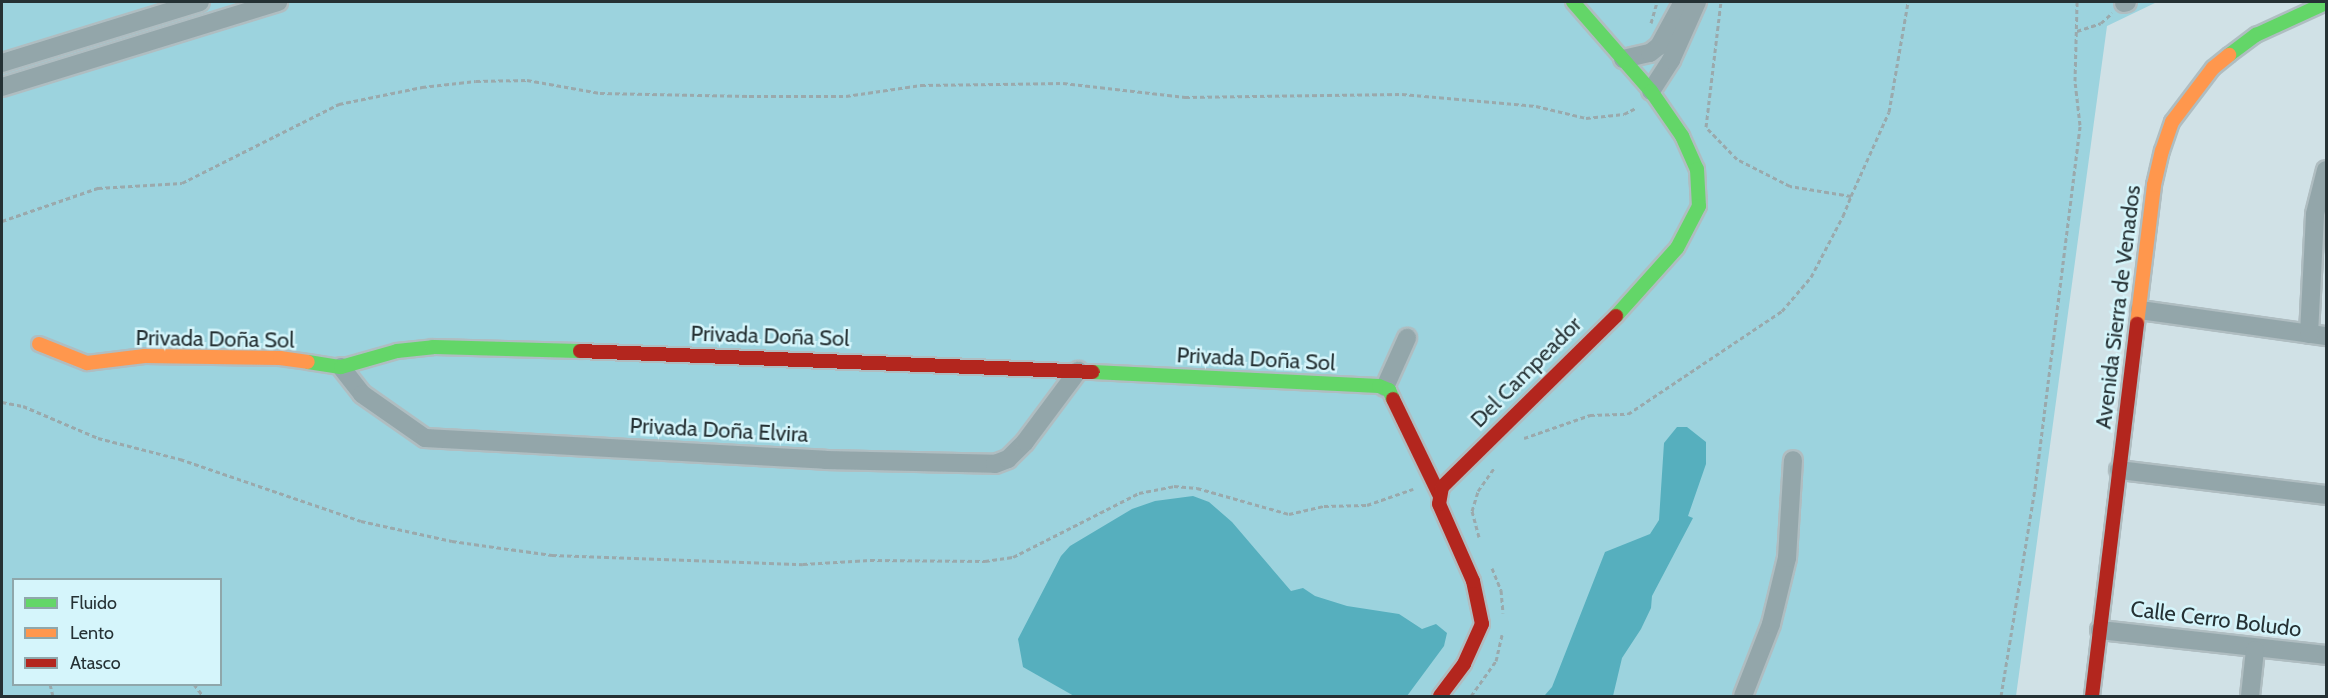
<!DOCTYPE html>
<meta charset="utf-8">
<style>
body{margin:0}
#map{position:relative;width:2328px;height:698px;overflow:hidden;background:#d0e1e6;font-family:Cabin,sans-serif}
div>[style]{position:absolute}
.green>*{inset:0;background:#9cd3de}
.water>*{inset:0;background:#56afbe}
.path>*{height:3px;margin-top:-1.5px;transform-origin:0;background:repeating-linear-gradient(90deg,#9aa9ac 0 4.5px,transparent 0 7.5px)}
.roads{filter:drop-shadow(2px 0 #afbdc1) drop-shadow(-2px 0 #afbdc1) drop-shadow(0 2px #afbdc1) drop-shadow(0 -2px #afbdc1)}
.street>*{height:18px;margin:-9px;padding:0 9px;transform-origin:9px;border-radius:9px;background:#93a6aa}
.fast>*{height:14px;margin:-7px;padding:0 7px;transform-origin:7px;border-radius:7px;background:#63d668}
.slow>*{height:14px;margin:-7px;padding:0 7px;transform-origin:7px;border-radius:7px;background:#ff974d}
.jam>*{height:14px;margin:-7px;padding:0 7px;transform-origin:7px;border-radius:7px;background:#b3261e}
span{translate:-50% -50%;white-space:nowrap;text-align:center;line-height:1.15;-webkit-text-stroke:5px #d5f5fb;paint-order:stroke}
.street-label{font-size:22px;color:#253134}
.frame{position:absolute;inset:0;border:3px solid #253134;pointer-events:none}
.legend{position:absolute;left:12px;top:578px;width:210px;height:108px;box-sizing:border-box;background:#d5f5fb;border:2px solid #8fa7ab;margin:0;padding:8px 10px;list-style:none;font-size:18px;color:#253134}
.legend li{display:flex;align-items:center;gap:12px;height:30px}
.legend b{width:30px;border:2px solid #8fa7ab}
</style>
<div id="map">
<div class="green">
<div style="clip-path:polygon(evenodd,2px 2px,2157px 2px,2107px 26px,2016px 696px,2px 696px,2px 2px,14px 580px,220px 580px,220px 684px,14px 684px,14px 580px)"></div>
</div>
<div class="water">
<div style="clip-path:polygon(1677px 427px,1687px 427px,1706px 442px,1706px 464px,1688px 516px,1693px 518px,1652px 596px,1651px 608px,1641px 629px,1622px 658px,1613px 696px,1532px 696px,1545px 695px,1552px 687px,1605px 552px,1650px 534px,1659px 520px,1664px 443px)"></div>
<div style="clip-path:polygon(1193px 496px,1209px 502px,1232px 522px,1291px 591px,1303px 588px,1315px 596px,1347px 606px,1399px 614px,1422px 629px,1436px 624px,1447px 633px,1444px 646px,1407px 696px,1074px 696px,1023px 667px,1018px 639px,1061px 556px,1070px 546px,1132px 509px,1155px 501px)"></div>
</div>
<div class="path">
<div style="left:1651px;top:23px;width:22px;rotate:-74deg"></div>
<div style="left:2077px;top:31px;width:25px;rotate:-18deg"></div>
<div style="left:2101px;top:23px;width:15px;rotate:-42deg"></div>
<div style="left:1851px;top:196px;width:92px;rotate:-65.7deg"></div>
<div style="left:1889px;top:112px;width:112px;rotate:-80.2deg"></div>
<div style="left:2px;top:221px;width:102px;rotate:-19deg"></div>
<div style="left:98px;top:188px;width:84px;rotate:-3.4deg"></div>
<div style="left:182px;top:183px;width:176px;rotate:-26.7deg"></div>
<div style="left:339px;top:104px;width:85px;rotate:-11.6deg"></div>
<div style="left:422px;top:87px;width:54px;rotate:-6.3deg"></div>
<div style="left:476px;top:81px;width:51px;rotate:-1.1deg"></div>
<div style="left:527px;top:80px;width:74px;rotate:10.1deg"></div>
<div style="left:600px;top:93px;width:149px;rotate:1.2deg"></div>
<div style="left:749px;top:96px;width:97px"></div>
<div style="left:846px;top:96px;width:76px;rotate:-8.3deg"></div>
<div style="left:921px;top:85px;width:142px;rotate:-0.8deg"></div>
<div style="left:1063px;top:83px;width:123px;rotate:6.5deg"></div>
<div style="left:1185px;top:97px;width:217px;rotate:-0.8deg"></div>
<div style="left:1402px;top:94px;width:135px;rotate:5.1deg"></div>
<div style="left:1536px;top:106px;width:51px;rotate:13.5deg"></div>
<div style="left:1586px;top:118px;width:38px;rotate:-6deg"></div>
<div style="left:1624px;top:114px;width:13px;rotate:-27deg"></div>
<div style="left:2px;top:402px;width:21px;rotate:11deg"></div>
<div style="left:23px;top:406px;width:82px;rotate:23.1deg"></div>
<div style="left:98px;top:438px;width:85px;rotate:14.4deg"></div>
<div style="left:180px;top:459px;width:191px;rotate:18.9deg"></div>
<div style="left:361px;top:521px;width:93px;rotate:12.4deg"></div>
<div style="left:452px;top:541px;width:101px;rotate:8deg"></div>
<div style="left:552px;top:555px;width:251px;rotate:2.1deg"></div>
<div style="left:803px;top:564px;width:67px;rotate:-3.4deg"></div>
<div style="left:870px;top:560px;width:115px;rotate:0.5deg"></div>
<div style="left:985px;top:561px;width:28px;rotate:-8deg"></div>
<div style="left:1013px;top:557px;width:141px;rotate:-26.9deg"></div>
<div style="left:1139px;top:493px;width:36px;rotate:-11deg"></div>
<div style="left:1174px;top:486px;width:23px;rotate:5deg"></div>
<div style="left:1197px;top:488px;width:96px;rotate:15.8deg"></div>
<div style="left:1289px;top:514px;width:36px;rotate:-13deg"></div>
<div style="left:1324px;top:506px;width:43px;rotate:-1.3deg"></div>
<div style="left:1367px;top:505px;width:49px;rotate:-19.2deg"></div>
<div style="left:1524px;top:438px;width:70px;rotate:-19.2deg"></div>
<div style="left:1590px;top:415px;width:38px;rotate:-2deg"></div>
<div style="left:1628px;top:414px;width:185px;rotate:-33.8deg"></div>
<div style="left:1782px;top:311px;width:45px;rotate:-49.5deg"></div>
<div style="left:1811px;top:277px;width:69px;rotate:-62.3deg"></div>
<div style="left:1843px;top:216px;width:22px;rotate:-68deg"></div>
<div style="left:1851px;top:196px;width:62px;rotate:-170.7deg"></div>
<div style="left:1790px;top:186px;width:59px;rotate:-153deg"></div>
<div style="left:1737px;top:159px;width:45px;rotate:-134.1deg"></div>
<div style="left:1706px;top:127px;width:126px;rotate:-83.2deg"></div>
<div style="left:1479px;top:537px;width:27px;rotate:-105deg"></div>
<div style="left:1472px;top:511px;width:21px;rotate:-73deg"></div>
<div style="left:1478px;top:491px;width:29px;rotate:-55deg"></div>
<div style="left:1492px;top:568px;width:24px;rotate:68deg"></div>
<div style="left:1501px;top:590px;width:23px;rotate:85deg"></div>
<div style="left:50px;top:684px;width:12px;rotate:76deg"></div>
<div style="left:194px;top:684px;width:15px;rotate:53deg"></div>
<div style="left:1471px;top:696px;width:43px;rotate:-54.5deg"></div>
<div style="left:1496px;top:661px;width:27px;rotate:-77deg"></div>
<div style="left:2001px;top:696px;width:211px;rotate:-80.7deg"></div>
<div style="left:2035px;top:488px;width:366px;rotate:-82.9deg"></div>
<div style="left:2080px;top:125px;width:44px;rotate:-96.5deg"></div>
<div style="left:2075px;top:81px;width:79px;rotate:-88.5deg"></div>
</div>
<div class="roads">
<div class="street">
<div style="left:2124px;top:3px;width:3px;rotate:-18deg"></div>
<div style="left:1623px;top:59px;width:28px;rotate:-13deg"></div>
<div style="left:1650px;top:53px;width:11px;rotate:-38deg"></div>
<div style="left:1659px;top:46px;width:50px;rotate:-61.4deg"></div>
<div style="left:2px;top:63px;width:207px;rotate:-17.1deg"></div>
<div style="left:2px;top:87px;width:289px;rotate:-17.1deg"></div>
<div style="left:1651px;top:91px;width:37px;rotate:-57deg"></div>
<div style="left:1671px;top:60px;width:64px;rotate:-65.9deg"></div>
<div style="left:2140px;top:310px;width:188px;rotate:8deg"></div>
<div style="left:2309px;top:334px;width:120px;rotate:-87.1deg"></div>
<div style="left:2315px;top:214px;width:45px;rotate:-76deg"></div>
<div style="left:341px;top:367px;width:34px;rotate:52deg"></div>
<div style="left:362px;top:394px;width:77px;rotate:34.9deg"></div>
<div style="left:425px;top:438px;width:401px;rotate:3.1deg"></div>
<div style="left:825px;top:460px;width:170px;rotate:1.3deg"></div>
<div style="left:995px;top:464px;width:14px;rotate:-21deg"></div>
<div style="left:1008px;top:459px;width:24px;rotate:-45deg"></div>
<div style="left:1025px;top:442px;width:89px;rotate:-53.3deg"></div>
<div style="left:1385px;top:387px;width:54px;rotate:-65.8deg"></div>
<div style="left:2119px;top:470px;width:209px;rotate:6.9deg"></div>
<div style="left:2100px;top:630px;width:227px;rotate:6.3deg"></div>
<div style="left:1743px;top:696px;width:77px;rotate:-68.7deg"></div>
<div style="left:1771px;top:624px;width:68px;rotate:-76.4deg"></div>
<div style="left:1787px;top:558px;width:98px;rotate:-86.5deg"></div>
<div style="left:2250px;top:696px;width:46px;rotate:-83.8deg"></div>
</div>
<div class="fast">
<div style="left:1573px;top:2px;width:118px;rotate:48.8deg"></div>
<div style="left:1651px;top:91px;width:55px;rotate:55.4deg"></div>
<div style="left:1682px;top:136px;width:36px;rotate:66deg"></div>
<div style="left:1697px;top:169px;width:37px;rotate:87deg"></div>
<div style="left:1699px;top:206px;width:47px;rotate:117.6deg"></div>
<div style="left:1677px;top:248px;width:91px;rotate:131.9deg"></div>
<div style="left:2229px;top:55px;width:34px;rotate:-37deg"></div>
<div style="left:2256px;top:35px;width:77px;rotate:-24.6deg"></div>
<div style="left:308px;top:362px;width:33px;rotate:9deg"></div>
<div style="left:341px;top:367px;width:58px;rotate:-15.9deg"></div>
<div style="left:397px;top:351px;width:36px;rotate:-6deg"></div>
<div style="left:433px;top:347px;width:147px;rotate:1.6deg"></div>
<div style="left:1093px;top:372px;width:286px;rotate:2.8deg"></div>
<div style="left:1379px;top:386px;width:11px;rotate:22deg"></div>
<div style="left:1389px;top:390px;width:10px;rotate:66deg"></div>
</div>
<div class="slow">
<div style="left:2137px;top:324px;width:140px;rotate:-83deg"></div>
<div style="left:2154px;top:185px;width:35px;rotate:-77deg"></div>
<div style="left:2162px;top:151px;width:31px;rotate:-71deg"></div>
<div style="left:2172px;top:122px;width:68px;rotate:-52.8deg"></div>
<div style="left:2213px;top:68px;width:21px;rotate:-39deg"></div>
<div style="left:39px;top:344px;width:52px;rotate:21.6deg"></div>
<div style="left:87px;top:363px;width:58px;rotate:-6.9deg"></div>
<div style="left:145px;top:356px;width:135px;rotate:0.8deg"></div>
<div style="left:280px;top:358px;width:28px;rotate:8deg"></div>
</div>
<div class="jam">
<div style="left:580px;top:351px;width:513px;rotate:2.34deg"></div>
<div style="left:1393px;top:399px;width:106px;rotate:64.2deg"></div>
<div style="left:1440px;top:696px;width:40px;rotate:-53deg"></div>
<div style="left:1464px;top:664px;width:44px;rotate:-65.8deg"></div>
<div style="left:1482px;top:624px;width:44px;rotate:-101.8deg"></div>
<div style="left:1473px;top:581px;width:84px;rotate:-113.8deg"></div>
<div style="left:1439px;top:504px;width:17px;rotate:-80deg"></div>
<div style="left:1442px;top:487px;width:244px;rotate:-44.5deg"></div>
<div style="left:2092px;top:696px;width:375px;rotate:-83.1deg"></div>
</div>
</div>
<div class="street-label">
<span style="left:2118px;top:307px;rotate:-83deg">Avenida Sierra de Venados</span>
<span style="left:770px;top:336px;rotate:2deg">Privada Doña Sol</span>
<span style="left:215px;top:339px;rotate:1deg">Privada Doña Sol</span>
<span style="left:1256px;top:359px;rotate:3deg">Privada Doña Sol</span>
<span style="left:1526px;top:372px;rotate:-45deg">Del Campeador</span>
<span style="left:719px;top:430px;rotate:3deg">Privada Doña Elvira</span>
<span style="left:2216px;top:619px;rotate:7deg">Calle Cerro Boludo</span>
</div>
<div class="frame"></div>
<ul class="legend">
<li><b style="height:8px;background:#63d668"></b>Fluido</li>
<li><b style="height:8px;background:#ff974d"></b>Lento</li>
<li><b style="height:8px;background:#b3261e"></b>Atasco</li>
</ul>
</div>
